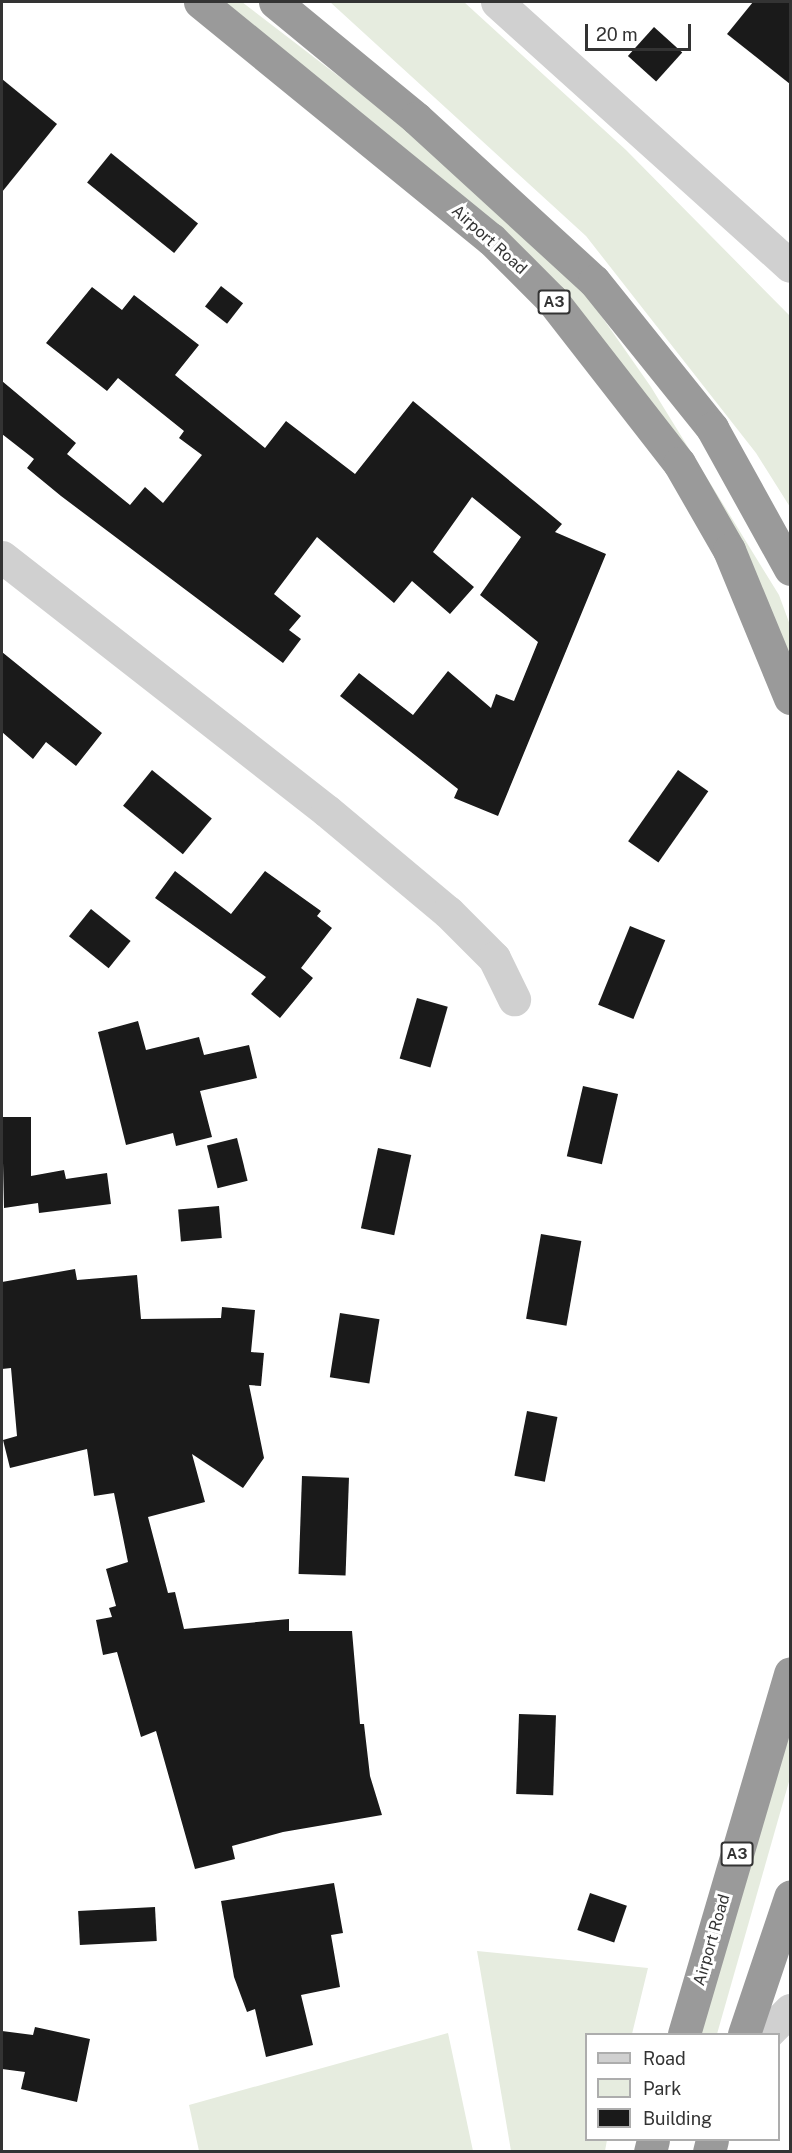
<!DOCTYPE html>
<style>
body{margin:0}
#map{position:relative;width:792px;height:2153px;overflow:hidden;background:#fff;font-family:"Public Sans",sans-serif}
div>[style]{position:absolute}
.green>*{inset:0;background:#e6ecdf}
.building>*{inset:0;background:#1a1a1a;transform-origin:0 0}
.minor>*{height:33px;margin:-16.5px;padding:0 16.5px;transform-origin:16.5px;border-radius:16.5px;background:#d0d0d0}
.highway>*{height:33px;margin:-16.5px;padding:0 16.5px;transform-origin:16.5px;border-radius:16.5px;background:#9a9a9a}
span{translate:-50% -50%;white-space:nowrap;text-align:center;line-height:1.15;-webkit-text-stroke:6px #fff;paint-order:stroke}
.shield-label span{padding:2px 4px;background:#fff;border:2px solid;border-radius:4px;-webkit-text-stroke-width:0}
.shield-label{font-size:15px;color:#333;font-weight:700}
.street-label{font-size:16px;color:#333}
.frame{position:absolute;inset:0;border:3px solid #333;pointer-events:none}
.legend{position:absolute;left:585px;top:2033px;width:195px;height:108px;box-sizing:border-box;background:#fff;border:2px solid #adadad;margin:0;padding:8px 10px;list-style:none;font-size:18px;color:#333}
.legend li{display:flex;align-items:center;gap:12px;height:30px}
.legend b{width:30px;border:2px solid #adadad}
.scale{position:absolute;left:585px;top:24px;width:106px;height:27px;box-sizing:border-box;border:3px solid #333;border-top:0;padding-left:8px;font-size:18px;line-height:21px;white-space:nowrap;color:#333;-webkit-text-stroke:4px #fff;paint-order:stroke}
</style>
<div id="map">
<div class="green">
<div style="clip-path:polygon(213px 2px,242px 2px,444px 157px,581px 287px,651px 387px,779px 595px,790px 625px,790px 666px,577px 325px)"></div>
<div style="clip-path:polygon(330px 2px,464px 2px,626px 150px,790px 316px,790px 507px,756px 453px,586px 236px)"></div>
<div style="clip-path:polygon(790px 1719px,790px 1778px,717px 2034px,698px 2034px)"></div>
<div style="clip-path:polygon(477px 1951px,648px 1968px,632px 2034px,586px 2034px,586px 2140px,607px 2140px,605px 2151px,511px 2151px)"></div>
<div style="clip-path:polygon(448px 2033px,473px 2151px,199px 2151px,189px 2105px)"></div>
</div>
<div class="building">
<div style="clip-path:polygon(753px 2px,790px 2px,790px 84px,727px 34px)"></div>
<div style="left:654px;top:27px;width:38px;height:39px;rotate:42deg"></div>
<div style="clip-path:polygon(2px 79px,57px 124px,2px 192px)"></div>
<div style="left:111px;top:153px;width:112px;height:38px;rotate:39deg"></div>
<div style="left:221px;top:286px;width:28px;height:26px;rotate:38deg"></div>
<div style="clip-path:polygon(92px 287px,122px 310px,134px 295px,199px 345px,175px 375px,265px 448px,286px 421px,355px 474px,413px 401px,562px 524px,555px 532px,606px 554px,498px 816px,454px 798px,458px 789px,340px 696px,359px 673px,413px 715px,448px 671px,491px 708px,496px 694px,514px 701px,538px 642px,480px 595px,521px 537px,472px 497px,433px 552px,474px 587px,450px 614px,412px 581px,394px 603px,317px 537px,274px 594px,301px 616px,289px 630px,301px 639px,283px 663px,61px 496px,27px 468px,34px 459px,2px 434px,2px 381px,76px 443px,67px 454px,130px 505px,145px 487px,163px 503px,202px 455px,179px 438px,184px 431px,118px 378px,107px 391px,46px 343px)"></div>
<div style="clip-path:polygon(2px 652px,102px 733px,76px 766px,46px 742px,33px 759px,2px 732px)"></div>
<div style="left:152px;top:770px;width:77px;height:46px;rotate:39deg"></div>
<div style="left:678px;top:770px;width:37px;height:87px;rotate:35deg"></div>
<div style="clip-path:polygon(175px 871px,231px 914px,265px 871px,321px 911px,317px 916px,332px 928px,301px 968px,313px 978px,280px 1018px,251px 994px,266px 977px,155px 898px)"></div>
<div style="left:91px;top:909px;width:51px;height:35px;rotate:39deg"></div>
<div style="left:630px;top:926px;width:38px;height:85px;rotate:22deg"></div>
<div style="left:417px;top:998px;width:32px;height:63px;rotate:16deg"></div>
<div style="clip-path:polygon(138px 1021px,146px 1050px,199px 1037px,204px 1055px,249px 1045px,257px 1078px,200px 1091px,212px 1137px,176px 1146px,173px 1133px,126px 1145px,98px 1032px)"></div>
<div style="left:583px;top:1086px;width:36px;height:72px;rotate:13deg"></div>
<div style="clip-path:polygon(2px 1117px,31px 1117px,31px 1176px,64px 1170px,66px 1179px,107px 1173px,111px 1204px,39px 1213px,38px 1203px,4px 1208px)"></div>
<div style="left:237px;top:1138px;width:44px;height:31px;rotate:76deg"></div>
<div style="left:378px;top:1148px;width:34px;height:82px;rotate:12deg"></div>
<div style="left:219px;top:1206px;width:32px;height:41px;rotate:85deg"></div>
<div style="left:541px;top:1234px;width:41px;height:86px;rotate:10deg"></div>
<div style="clip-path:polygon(75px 1269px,77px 1280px,137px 1275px,141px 1319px,221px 1318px,222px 1307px,255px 1310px,251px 1352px,264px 1353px,261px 1386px,249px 1385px,264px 1458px,243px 1488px,192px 1454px,205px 1502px,148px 1517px,168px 1593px,175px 1592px,184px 1629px,289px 1619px,289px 1631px,352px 1631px,360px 1724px,364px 1724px,370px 1776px,382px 1815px,283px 1832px,232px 1846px,235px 1859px,195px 1869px,156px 1731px,141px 1737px,117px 1652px,103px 1655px,96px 1620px,112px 1617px,109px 1608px,116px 1606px,106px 1569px,128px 1562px,114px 1493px,94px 1496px,87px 1449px,10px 1468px,3px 1440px,17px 1436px,11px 1368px,2px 1369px,2px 1282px)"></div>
<div style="left:340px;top:1313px;width:40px;height:65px;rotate:9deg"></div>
<div style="left:527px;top:1411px;width:31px;height:66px;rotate:11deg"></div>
<div style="left:302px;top:1476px;width:47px;height:98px;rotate:2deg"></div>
<div style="left:519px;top:1714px;width:37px;height:80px;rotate:2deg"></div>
<div style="clip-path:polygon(334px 1883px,343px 1933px,331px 1935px,340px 1987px,301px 1995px,313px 2045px,266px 2057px,255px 2009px,247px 2012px,234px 1977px,221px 1901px)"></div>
<div style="left:590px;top:1893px;width:39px;height:39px;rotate:19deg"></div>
<div style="left:155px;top:1907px;width:34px;height:77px;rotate:87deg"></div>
<div style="clip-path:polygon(35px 2027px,90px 2039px,77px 2102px,21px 2089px,25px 2072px,2px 2069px,2px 2031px,33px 2035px)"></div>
</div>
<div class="minor">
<div style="left:497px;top:2px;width:394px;rotate:42deg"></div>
<div style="left:2px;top:557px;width:412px;rotate:38deg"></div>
<div style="left:327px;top:811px;width:158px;rotate:39.9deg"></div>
<div style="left:448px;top:912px;width:65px;rotate:45deg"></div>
<div style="left:494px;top:958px;width:46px;rotate:64deg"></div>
<div style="left:766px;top:2034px;width:34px;rotate:-45deg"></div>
</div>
<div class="highway">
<div style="left:200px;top:2px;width:375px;rotate:39.2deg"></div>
<div style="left:491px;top:239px;width:86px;rotate:45deg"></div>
<div style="left:552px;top:300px;width:207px;rotate:52.1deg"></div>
<div style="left:679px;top:463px;width:100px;rotate:60.1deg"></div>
<div style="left:729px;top:550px;width:160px;rotate:67.6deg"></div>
<div style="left:275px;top:2px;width:183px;rotate:39.4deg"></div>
<div style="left:416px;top:118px;width:241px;rotate:42.5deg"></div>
<div style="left:594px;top:281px;width:189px;rotate:51.2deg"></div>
<div style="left:712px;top:428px;width:161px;rotate:61deg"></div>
<div style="left:684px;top:2034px;width:376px;rotate:-73.6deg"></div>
<div style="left:744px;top:2034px;width:145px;rotate:-71.4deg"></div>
<div style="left:650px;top:2152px;width:12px;rotate:-76deg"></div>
<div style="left:709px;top:2152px;width:12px;rotate:-76deg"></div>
</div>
<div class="shield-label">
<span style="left:554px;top:302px">A3</span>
<span style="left:737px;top:1854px">A3</span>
</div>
<div class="street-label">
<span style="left:489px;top:240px;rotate:42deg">Airport Road</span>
<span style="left:712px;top:1940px;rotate:-74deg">Airport Road</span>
</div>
<div class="frame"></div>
<ul class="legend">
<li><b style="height:8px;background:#d0d0d0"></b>Road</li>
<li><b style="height:16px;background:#e6ecdf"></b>Park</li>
<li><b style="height:16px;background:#1a1a1a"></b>Building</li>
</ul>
<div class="scale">20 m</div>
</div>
